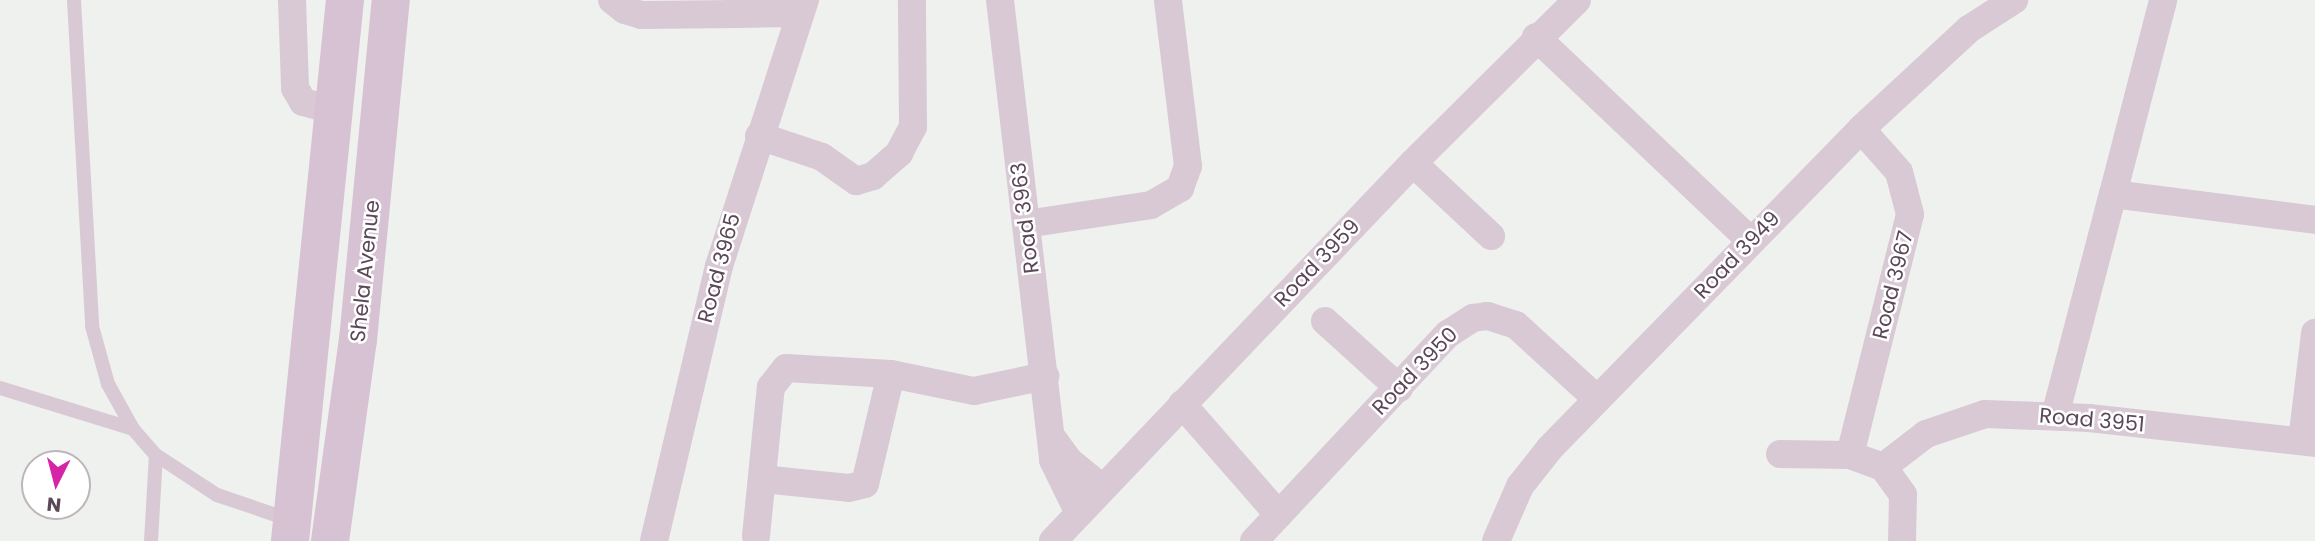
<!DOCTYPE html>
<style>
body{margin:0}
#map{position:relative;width:2315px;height:541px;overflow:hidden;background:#eff1ee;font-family:Poppins,sans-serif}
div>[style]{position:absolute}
.lane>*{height:14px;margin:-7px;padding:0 7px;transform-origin:7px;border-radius:7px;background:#d8c9d5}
.street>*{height:28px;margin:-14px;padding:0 14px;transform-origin:14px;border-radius:14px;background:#d8c9d5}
.secondary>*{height:38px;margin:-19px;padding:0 19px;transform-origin:19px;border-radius:19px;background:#d6c2d2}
span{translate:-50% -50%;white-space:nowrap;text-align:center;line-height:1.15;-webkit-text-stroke:5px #fff;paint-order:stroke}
.street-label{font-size:21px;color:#5b4857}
.north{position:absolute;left:21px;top:450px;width:70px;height:70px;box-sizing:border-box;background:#fff;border:2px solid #bdb6bc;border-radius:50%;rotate:186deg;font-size:19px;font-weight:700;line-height:28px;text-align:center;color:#5b4857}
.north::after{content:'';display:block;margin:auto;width:24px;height:32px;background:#d624a6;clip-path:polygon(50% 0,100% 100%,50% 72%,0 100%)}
</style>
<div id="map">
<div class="lane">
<div style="left:74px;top:0;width:326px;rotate:86.8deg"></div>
<div style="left:92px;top:326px;width:60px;rotate:74.6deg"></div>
<div style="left:108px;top:384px;width:51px;rotate:60.9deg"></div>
<div style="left:133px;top:429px;width:35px;rotate:49deg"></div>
<div style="left:156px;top:455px;width:73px;rotate:33.3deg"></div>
<div style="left:217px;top:495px;width:78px;rotate:18.7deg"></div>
<div style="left:0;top:388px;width:139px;rotate:17.1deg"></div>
<div style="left:151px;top:541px;width:86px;rotate:-86.7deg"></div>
</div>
<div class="street">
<div style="left:292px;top:0;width:88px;rotate:88deg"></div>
<div style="left:295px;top:88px;width:16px;rotate:60deg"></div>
<div style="left:303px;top:102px;width:35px;rotate:15deg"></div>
<div style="left:612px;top:0;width:16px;rotate:38deg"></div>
<div style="left:625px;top:10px;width:17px;rotate:17deg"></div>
<div style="left:641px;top:15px;width:96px;rotate:-0.6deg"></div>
<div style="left:737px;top:14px;width:14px;rotate:-86deg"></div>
<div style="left:1000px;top:0;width:463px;rotate:83.4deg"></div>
<div style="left:1053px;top:460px;width:57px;rotate:63.9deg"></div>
<div style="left:737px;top:14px;width:63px;rotate:-0.9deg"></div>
<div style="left:1536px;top:37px;width:295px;rotate:43.5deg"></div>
<div style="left:759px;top:136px;width:66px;rotate:18.4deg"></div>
<div style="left:822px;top:157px;width:42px;rotate:35.2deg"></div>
<div style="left:856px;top:181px;width:18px;rotate:-16deg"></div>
<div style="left:873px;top:176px;width:35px;rotate:-41deg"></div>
<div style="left:899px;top:153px;width:30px;rotate:-62deg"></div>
<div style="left:913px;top:127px;width:127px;rotate:-90.5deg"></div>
<div style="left:1413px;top:163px;width:107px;rotate:43.1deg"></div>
<div style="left:2113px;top:194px;width:200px;rotate:-75.5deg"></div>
<div style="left:1026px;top:224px;width:126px;rotate:-8.6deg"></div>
<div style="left:1151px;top:205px;width:34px;rotate:-30deg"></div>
<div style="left:1180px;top:188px;width:23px;rotate:-70deg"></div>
<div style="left:1188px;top:166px;width:167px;rotate:-96.9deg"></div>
<div style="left:1325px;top:321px;width:100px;rotate:42.2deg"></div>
<div style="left:1182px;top:404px;width:147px;rotate:48.9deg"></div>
<div style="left:2055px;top:416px;width:229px;rotate:-75.4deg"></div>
<div style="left:2113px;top:194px;width:204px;rotate:7.3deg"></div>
<div style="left:1053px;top:439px;width:26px;rotate:54deg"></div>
<div style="left:1068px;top:460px;width:43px;rotate:39.3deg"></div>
<div style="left:2302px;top:441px;width:109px;rotate:-83.1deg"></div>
<div style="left:1780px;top:454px;width:70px;rotate:0.8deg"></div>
<div style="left:1850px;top:455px;width:35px;rotate:20deg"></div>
<div style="left:1883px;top:467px;width:34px;rotate:54deg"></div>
<div style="left:1903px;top:495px;width:46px;rotate:91.2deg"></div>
<div style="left:1850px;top:455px;width:248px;rotate:-76deg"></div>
<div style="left:1910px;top:214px;width:43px;rotate:-104.7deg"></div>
<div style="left:1899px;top:172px;width:57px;rotate:-131.5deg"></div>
<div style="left:1883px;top:467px;width:54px;rotate:-37.5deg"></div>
<div style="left:1926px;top:434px;width:62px;rotate:-18.7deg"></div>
<div style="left:1985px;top:414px;width:104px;rotate:2.2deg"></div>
<div style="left:2089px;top:418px;width:227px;rotate:6.3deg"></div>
<div style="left:762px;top:479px;width:87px;rotate:5.9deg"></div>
<div style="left:849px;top:488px;width:16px;rotate:-14deg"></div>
<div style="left:865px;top:484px;width:113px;rotate:-76.7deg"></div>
<div style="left:756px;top:536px;width:150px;rotate:-84.3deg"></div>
<div style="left:771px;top:387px;width:24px;rotate:-52deg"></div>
<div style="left:786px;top:368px;width:105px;rotate:3.3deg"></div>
<div style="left:891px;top:374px;width:85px;rotate:11.6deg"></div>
<div style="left:974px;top:391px;width:73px;rotate:-11.9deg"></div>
<div style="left:654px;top:541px;width:283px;rotate:-76.7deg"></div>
<div style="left:719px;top:266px;width:280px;rotate:-72.1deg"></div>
<div style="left:1053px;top:541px;width:522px;rotate:-46.4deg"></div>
<div style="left:1413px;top:163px;width:231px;rotate:-44.8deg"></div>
<div style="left:1254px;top:541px;width:284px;rotate:-46.9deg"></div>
<div style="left:1448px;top:334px;width:30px;rotate:-33deg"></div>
<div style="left:1473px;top:318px;width:15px;rotate:-8deg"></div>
<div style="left:1488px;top:316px;width:29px;rotate:18deg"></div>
<div style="left:1516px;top:325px;width:110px;rotate:42.4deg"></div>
<div style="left:1496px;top:541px;width:60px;rotate:-66.4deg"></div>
<div style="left:1520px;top:486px;width:48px;rotate:-51.7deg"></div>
<div style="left:1550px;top:448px;width:446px;rotate:-45.7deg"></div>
<div style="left:1861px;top:129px;width:147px;rotate:-42.8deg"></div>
<div style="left:1969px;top:29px;width:54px;rotate:-32.8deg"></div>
</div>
<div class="secondary">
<div style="left:290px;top:541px;width:544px;rotate:-84.2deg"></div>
<div style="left:330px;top:541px;width:203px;rotate:-82.1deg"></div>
<div style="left:358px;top:340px;width:342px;rotate:-84.5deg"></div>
</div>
<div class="street-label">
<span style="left:1025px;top:218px;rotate:-97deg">Road 3963</span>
<span style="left:1737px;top:255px;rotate:-46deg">Road 3949</span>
<span style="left:1317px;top:263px;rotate:-46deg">Road 3959</span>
<span style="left:719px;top:268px;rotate:-75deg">Road 3965</span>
<span style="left:365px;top:271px;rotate:-84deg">Shela Avenue</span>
<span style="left:1893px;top:285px;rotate:-76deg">Road 3967</span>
<span style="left:1415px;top:371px;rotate:-46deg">Road 3950</span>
<span style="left:2092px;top:420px;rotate:5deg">Road 3951</span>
</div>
<div class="north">N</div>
</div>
